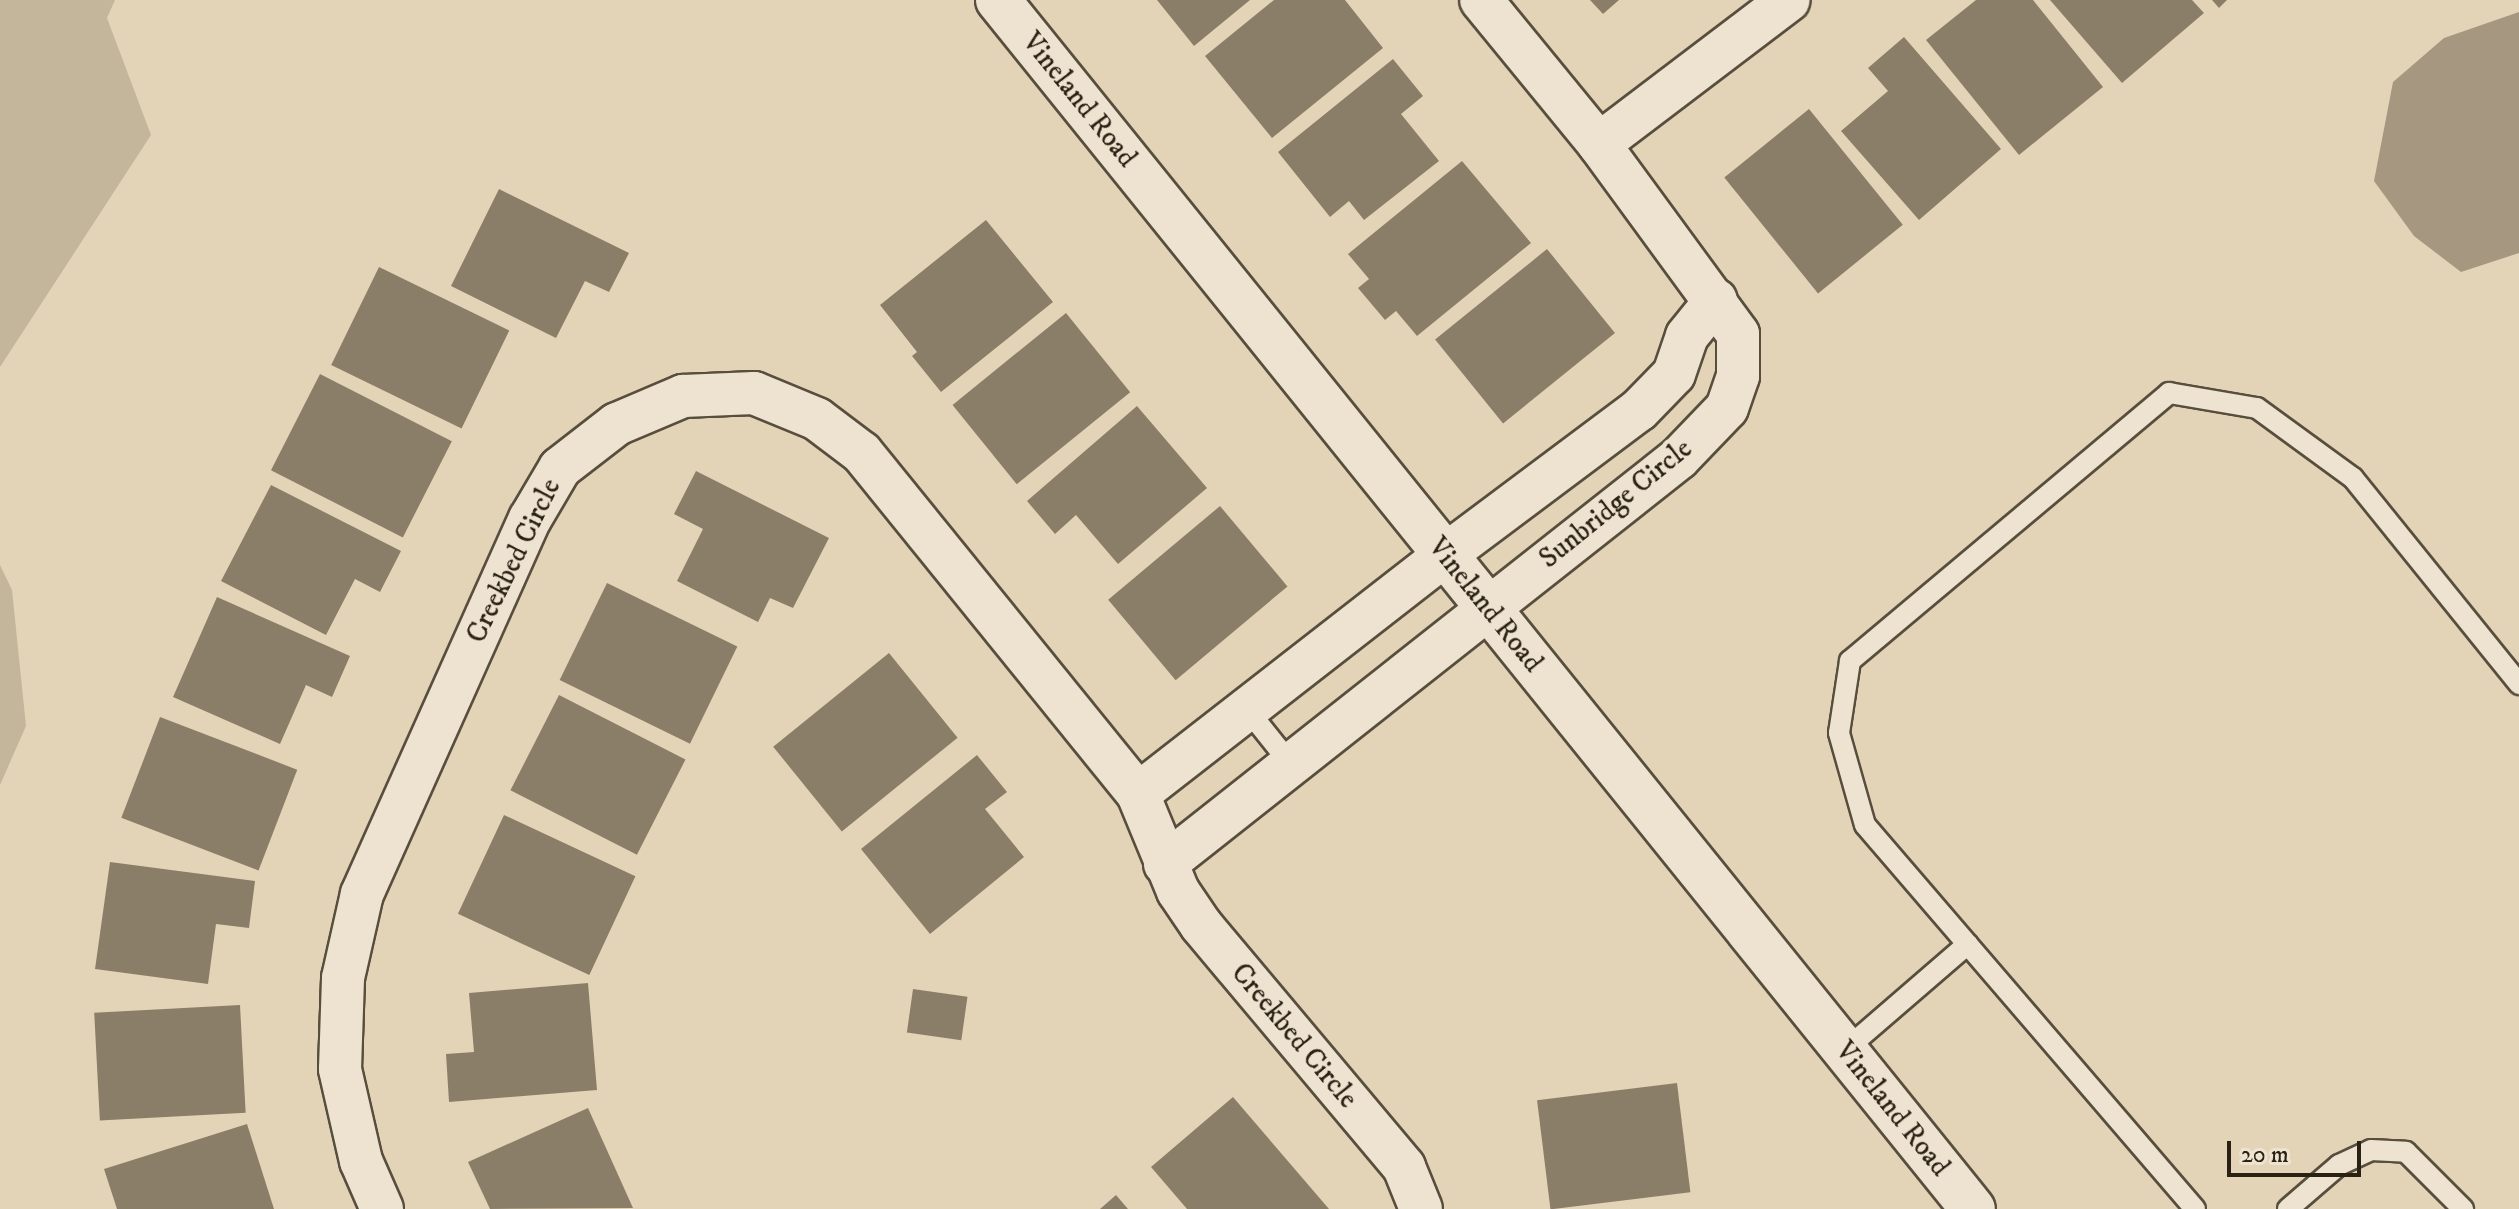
<!DOCTYPE html>
<style>
body{margin:0}
#map{position:relative;width:2519px;height:1209px;overflow:hidden;background:#e4d4b7;font-family:"IM FELL DW Pica",serif}
div>[style]{position:absolute}
.green>*{inset:0;background:#c4b69b}
.water>*{inset:0;background:#a59780}
.building>*{inset:0;background:#8b7e69;transform-origin:0 0}
.roads{filter:drop-shadow(2px 0 #584e3e) drop-shadow(-2px 0 #584e3e) drop-shadow(0 2px #584e3e) drop-shadow(0 -2px #584e3e)}
.lane>*{height:20px;margin:-10px;padding:0 10px;transform-origin:10px;border-radius:10px;background:#ede3d0}
.street>*{height:42px;margin:-21px;padding:0 21px;transform-origin:21px;border-radius:21px;background:#ede3d0}
.secondary>*{height:44px;margin:-22px;padding:0 22px;transform-origin:22px;border-radius:22px;background:#ede3d0}
span{translate:-50% -50%;white-space:nowrap;text-align:center;line-height:1.15;-webkit-text-stroke:8px #ede3d0;paint-order:stroke}
.street-label{font-size:28px;color:#2a2115}
.scale{position:absolute;left:2227px;top:1141px;width:134px;height:36px;box-sizing:border-box;border:4px solid #2a2115;border-top:0;padding-left:10px;font-size:24px;line-height:28px;white-space:nowrap;color:#2a2115;-webkit-text-stroke:6px #ede3d0;paint-order:stroke}
</style>
<div id="map">
<div class="green">
<div style="clip-path:polygon(0 0,115px 0,107px 18px,151px 135px,0 367px)"></div>
<div style="clip-path:polygon(0 565px,12px 590px,26px 726px,0 785px)"></div>
</div>
<div class="water">
<div style="clip-path:polygon(2519px 12px,2519px 253px,2461px 272px,2414px 236px,2374px 181px,2393px 82px,2444px 38px)"></div>
</div>
<div class="building">
<div style="clip-path:polygon(1157px 0,1250px 0,1194px 46px)"></div>
<div style="clip-path:polygon(1274px 0,1345px 0,1383px 48px,1272px 138px,1205px 56px)"></div>
<div style="clip-path:polygon(1590px 0,1619px 0,1603px 14px)"></div>
<div style="clip-path:polygon(1976px 0,2033px 0,2103px 87px,2019px 155px,1926px 40px)"></div>
<div style="clip-path:polygon(2050px 0,2192px 0,2204px 13px,2122px 83px)"></div>
<div style="clip-path:polygon(2212px 0,2227px 0,2219px 8px)"></div>
<div style="clip-path:polygon(1904px 37px,2001px 149px,1919px 220px,1841px 131px,1888px 91px,1868px 68px)"></div>
<div style="clip-path:polygon(1393px 59px,1423px 96px,1401px 114px,1439px 161px,1364px 220px,1349px 201px,1330px 217px,1278px 152px)"></div>
<div style="left:1809px;top:109px;width:149px;height:109px;rotate:51deg"></div>
<div style="clip-path:polygon(1462px 161px,1531px 243px,1417px 336px,1396px 311px,1385px 320px,1358px 288px,1369px 279px,1348px 254px)"></div>
<div style="clip-path:polygon(499px 189px,629px 253px,609px 292px,585px 281px,556px 338px,451px 286px)"></div>
<div style="clip-path:polygon(986px 220px,1053px 302px,941px 392px,912px 356px,917px 352px,880px 305px)"></div>
<div style="left:1547px;top:249px;width:108px;height:144px;rotate:51deg"></div>
<div style="left:379px;top:267px;width:145px;height:109px;rotate:26deg"></div>
<div style="left:1066px;top:313px;width:102px;height:146px;rotate:51deg"></div>
<div style="left:320px;top:374px;width:148px;height:108px;rotate:27deg"></div>
<div style="clip-path:polygon(1137px 406px,1207px 488px,1118px 564px,1076px 515px,1055px 534px,1027px 501px)"></div>
<div style="clip-path:polygon(696px 471px,829px 538px,793px 608px,770px 598px,758px 622px,677px 581px,703px 529px,674px 514px)"></div>
<div style="clip-path:polygon(271px 485px,401px 551px,380px 592px,355px 579px,326px 635px,221px 581px)"></div>
<div style="left:1220px;top:506px;width:105px;height:146px;rotate:50deg"></div>
<div style="left:607px;top:583px;width:145px;height:108px;rotate:26deg"></div>
<div style="clip-path:polygon(217px 597px,350px 656px,332px 697px,306px 685px,280px 744px,173px 697px)"></div>
<div style="left:889px;top:653px;width:109px;height:149px;rotate:51deg"></div>
<div style="left:559px;top:695px;width:142px;height:107px;rotate:27deg"></div>
<div style="left:160px;top:717px;width:147px;height:108px;rotate:21deg"></div>
<div style="clip-path:polygon(977px 755px,1007px 792px,985px 809px,1024px 857px,930px 934px,861px 849px)"></div>
<div style="left:504px;top:815px;width:145px;height:109px;rotate:25deg"></div>
<div style="clip-path:polygon(110px 862px,255px 881px,249px 928px,216px 924px,208px 984px,95px 969px)"></div>
<div style="clip-path:polygon(588px 983px,597px 1090px,449px 1102px,446px 1054px,474px 1052px,469px 993px)"></div>
<div style="left:913px;top:989px;width:55px;height:44px;rotate:8deg"></div>
<div style="left:240px;top:1005px;width:108px;height:146px;rotate:87deg"></div>
<div style="left:1677px;top:1083px;width:110px;height:141px;rotate:83deg"></div>
<div style="clip-path:polygon(1233px 1097px,1329px 1209px,1187px 1209px,1151px 1167px)"></div>
<div style="clip-path:polygon(588px 1108px,633px 1208px,490px 1209px,468px 1162px)"></div>
<div style="clip-path:polygon(247px 1124px,274px 1209px,117px 1209px,104px 1169px)"></div>
<div style="clip-path:polygon(1116px 1195px,1128px 1209px,1100px 1209px)"></div>
</div>
<div class="roads">
<div class="lane">
<div style="left:1246px;top:708px;width:70px;rotate:51.3deg"></div>
<div style="left:1845px;top:1050px;width:162px;rotate:-40.8deg"></div>
<div style="left:2195px;top:1209px;width:506px;rotate:-130.67deg"></div>
<div style="left:1865px;top:825px;width:96px;rotate:-105.8deg"></div>
<div style="left:1839px;top:733px;width:73px;rotate:-81.3deg"></div>
<div style="left:1850px;top:661px;width:417px;rotate:-40deg"></div>
<div style="left:2169px;top:393px;width:89px;rotate:9.7deg"></div>
<div style="left:2257px;top:408px;width:119px;rotate:36.1deg"></div>
<div style="left:2353px;top:478px;width:265px;rotate:51.1deg"></div>
<div style="left:2288px;top:1209px;width:67px;rotate:-40.8deg"></div>
<div style="left:2339px;top:1165px;width:35px;rotate:-25deg"></div>
<div style="left:2371px;top:1150px;width:35px;rotate:3deg"></div>
<div style="left:2406px;top:1152px;width:81px;rotate:45deg"></div>
</div>
<div class="street">
<div style="left:1599px;top:144px;width:238px;rotate:-37.2deg"></div>
<div style="left:1138px;top:794px;width:389px;rotate:-37.9deg"></div>
<div style="left:1445px;top:555px;width:242px;rotate:-36.8deg"></div>
<div style="left:1639px;top:410px;width:50px;rotate:-45.8deg"></div>
<div style="left:1674px;top:374px;width:40px;rotate:-71.1deg"></div>
<div style="left:1687px;top:336px;width:46px;rotate:-51.1deg"></div>
<div style="left:1165px;top:864px;width:655px;rotate:-38.3deg"></div>
<div style="left:1679px;top:458px;width:69px;rotate:-46.2deg"></div>
<div style="left:1727px;top:408px;width:34px;rotate:-71deg"></div>
<div style="left:1738px;top:376px;width:42px;rotate:-90deg"></div>
<div style="left:1738px;top:334px;width:235px;rotate:-126.2deg"></div>
<div style="left:1599px;top:144px;width:186px;rotate:-129.3deg"></div>
<div style="left:382px;top:1209px;width:52px;rotate:-113.6deg"></div>
<div style="left:361px;top:1161px;width:94px;rotate:-102.9deg"></div>
<div style="left:340px;top:1069px;width:91px;rotate:-88.1deg"></div>
<div style="left:343px;top:978px;width:86px;rotate:-77.3deg"></div>
<div style="left:362px;top:894px;width:411px;rotate:-65.9deg"></div>
<div style="left:530px;top:519px;width:59px;rotate:-59.5deg"></div>
<div style="left:560px;top:468px;width:72px;rotate:-37.7deg"></div>
<div style="left:617px;top:424px;width:72px;rotate:-23deg"></div>
<div style="left:683px;top:396px;width:71px;rotate:-2.4deg"></div>
<div style="left:754px;top:393px;width:68px;rotate:22.4deg"></div>
<div style="left:817px;top:419px;width:56px;rotate:37.1deg"></div>
<div style="left:862px;top:453px;width:439px;rotate:51deg"></div>
<div style="left:1138px;top:794px;width:105px;rotate:67.6deg"></div>
<div style="left:1178px;top:891px;width:41px;rotate:55.9deg"></div>
<div style="left:1201px;top:925px;width:316px;rotate:50deg"></div>
<div style="left:1404px;top:1167px;width:45px;rotate:68deg"></div>
</div>
<div class="secondary">
<div style="left:998px;top:0;width:1553px;rotate:51.12deg"></div>
</div>
</div>
<div class="street-label">
<span style="left:1079px;top:100px;rotate:51deg">Vineland Road</span>
<span style="left:1616px;top:504px;rotate:-39deg">Sunbridge Circle</span>
<span style="left:514px;top:561px;rotate:-64deg">Creekbed Circle</span>
<span style="left:1485px;top:605px;rotate:51deg">Vineland Road</span>
<span style="left:1294px;top:1036px;rotate:50deg">Creekbed Circle</span>
<span style="left:1892px;top:1109px;rotate:51deg">Vineland Road</span>
</div>
<div class="scale">20 m</div>
</div>
